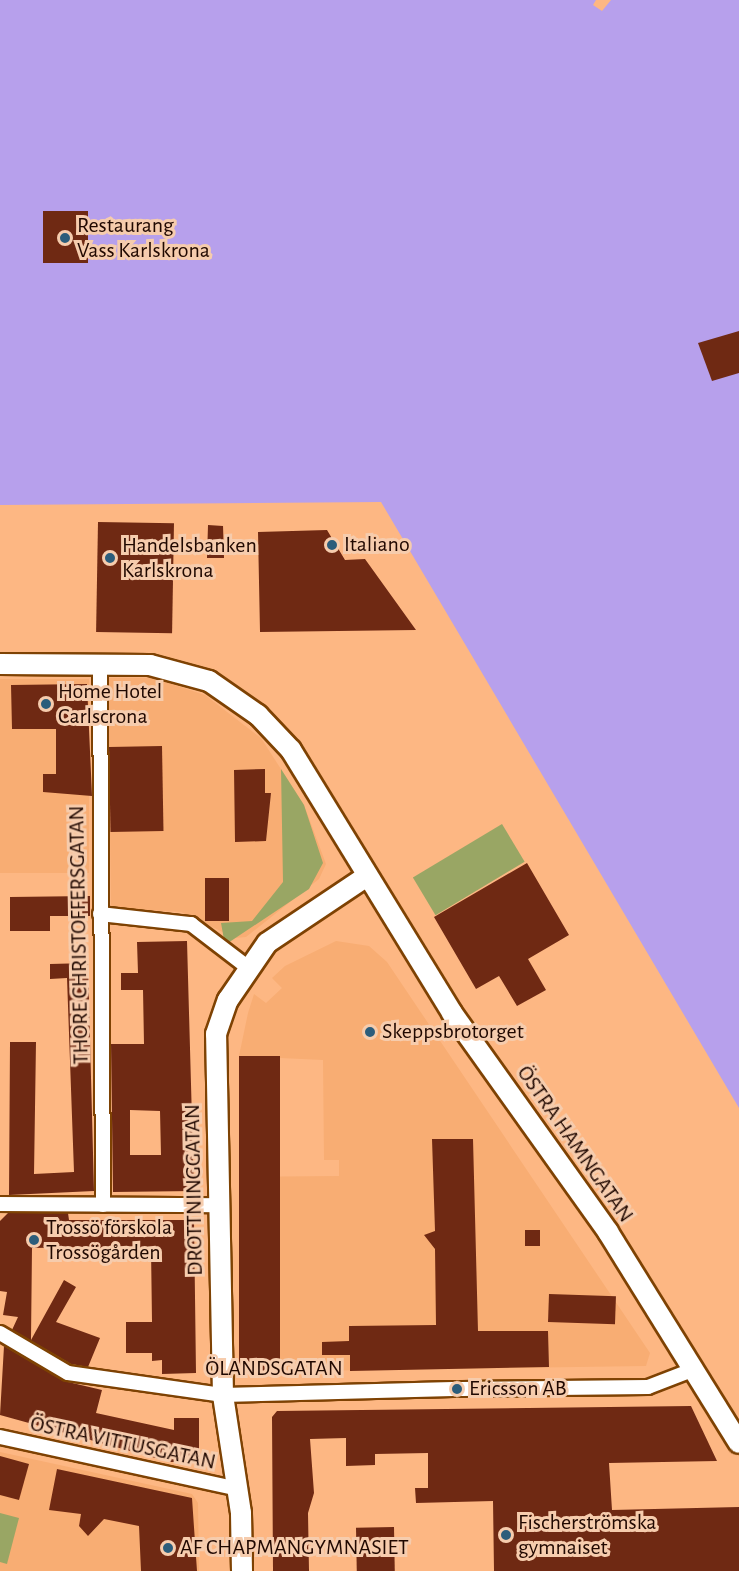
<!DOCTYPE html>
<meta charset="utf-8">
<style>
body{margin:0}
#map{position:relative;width:739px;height:1571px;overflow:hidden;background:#fdb783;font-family:"Alegreya Sans",sans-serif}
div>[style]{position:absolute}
.built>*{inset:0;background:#f8ad73;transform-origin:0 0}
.green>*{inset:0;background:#99a664;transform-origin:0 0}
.water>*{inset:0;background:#b7a0ec}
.building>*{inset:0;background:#6f2913;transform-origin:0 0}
.roads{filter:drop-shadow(2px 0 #7e4203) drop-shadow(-2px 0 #7e4203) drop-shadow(0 2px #7e4203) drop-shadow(0 -2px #7e4203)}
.street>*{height:14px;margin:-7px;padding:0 7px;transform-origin:7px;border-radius:7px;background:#fff}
.secondary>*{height:20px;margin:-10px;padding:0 10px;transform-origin:10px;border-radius:10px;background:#fff}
.dots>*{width:16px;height:16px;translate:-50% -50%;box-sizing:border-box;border:3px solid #f6ccad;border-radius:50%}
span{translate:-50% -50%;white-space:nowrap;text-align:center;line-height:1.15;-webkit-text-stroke:6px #f6ccad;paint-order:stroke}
.poi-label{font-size:22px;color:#200800}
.left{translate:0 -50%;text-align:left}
.street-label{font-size:22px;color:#200800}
</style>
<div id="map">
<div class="built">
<div style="clip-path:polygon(108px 678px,153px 678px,205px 695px,261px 738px,304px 805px,326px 864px,319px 879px,246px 937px,235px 938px,181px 912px,111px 908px)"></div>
<div style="left:0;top:679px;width:89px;height:194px"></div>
<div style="clip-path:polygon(336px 941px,369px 946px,387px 962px,650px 1353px,646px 1366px,240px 1372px,240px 1177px,339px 1176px,339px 1160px,324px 1160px,323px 1060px,239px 1056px,248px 1013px,254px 994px,266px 1003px,282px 988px,272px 978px,285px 966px)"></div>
<div style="clip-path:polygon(0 1452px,192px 1494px,198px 1503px,199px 1571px,0 1571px)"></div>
</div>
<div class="green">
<div style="clip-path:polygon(281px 769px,304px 805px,323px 863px,309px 889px,225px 945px,221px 923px,252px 921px,283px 882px)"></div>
<div style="left:502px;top:824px;width:44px;height:104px;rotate:59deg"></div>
<div style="clip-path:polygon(0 1513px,19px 1518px,7px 1564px,0 1562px)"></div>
</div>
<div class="water">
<div style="clip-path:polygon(0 0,596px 0,593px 5px,602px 11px,611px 0,739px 0,739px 1108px,381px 502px,0 505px)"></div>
</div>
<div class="building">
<div style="left:43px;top:211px;width:45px;height:52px"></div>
<div style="clip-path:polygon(739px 331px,739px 373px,712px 381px,698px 343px)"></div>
<div style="left:98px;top:522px;width:76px;height:110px;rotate:1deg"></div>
<div style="clip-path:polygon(208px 525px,223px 526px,224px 558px,207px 558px)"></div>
<div style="clip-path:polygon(327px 530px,345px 560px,365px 559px,416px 630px,260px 632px,258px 532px)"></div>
<div style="clip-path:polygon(87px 684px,92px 796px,43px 792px,43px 774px,56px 774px,56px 729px,12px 729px,11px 685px)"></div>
<div style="left:162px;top:746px;width:85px;height:53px;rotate:89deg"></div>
<div style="clip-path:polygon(265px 769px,265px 793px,271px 793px,266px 841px,235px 842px,234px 770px)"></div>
<div style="clip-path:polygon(527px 863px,569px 935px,528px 959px,546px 990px,517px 1006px,499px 976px,476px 989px,434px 917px)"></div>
<div style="left:205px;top:878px;width:24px;height:43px"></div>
<div style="clip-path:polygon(90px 896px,90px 916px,50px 916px,50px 931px,10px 931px,10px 897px)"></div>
<div style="clip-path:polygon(evenodd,187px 941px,194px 1191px,113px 1192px,111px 1044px,144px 1044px,143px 990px,121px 990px,121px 973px,138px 973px,137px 942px,187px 941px,130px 1110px,160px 1111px,161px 1155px,130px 1155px,130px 1110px)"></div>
<div style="clip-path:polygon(88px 963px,94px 1191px,9px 1195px,10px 1042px,36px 1042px,34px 1174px,74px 1172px,67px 978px,50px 979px,50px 964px)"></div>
<div style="left:239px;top:1056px;width:41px;height:316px"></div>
<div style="clip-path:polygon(432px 1139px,473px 1139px,478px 1331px,548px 1331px,549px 1367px,350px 1371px,350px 1355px,322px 1355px,322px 1342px,349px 1341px,349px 1326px,436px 1325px,435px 1249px,424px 1235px,435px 1231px)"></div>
<div style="clip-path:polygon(8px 1213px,68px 1213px,69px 1220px,194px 1220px,196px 1373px,162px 1374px,162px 1360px,152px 1361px,152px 1353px,126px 1353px,126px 1322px,152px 1322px,151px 1248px,123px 1257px,91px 1256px,91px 1247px,32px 1248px,31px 1340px,64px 1280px,76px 1287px,56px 1322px,100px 1338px,88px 1367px,71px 1364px,12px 1330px,18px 1317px,3px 1315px,7px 1292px,0 1291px,0 1221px)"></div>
<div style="left:525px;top:1230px;width:15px;height:16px"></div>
<div style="left:549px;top:1294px;width:67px;height:28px;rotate:2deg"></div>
<div style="clip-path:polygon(4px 1346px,64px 1381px,102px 1390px,96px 1413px,174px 1430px,174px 1418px,199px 1418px,199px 1462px,170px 1462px,0 1415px)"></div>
<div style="clip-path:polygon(691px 1406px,717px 1461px,609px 1463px,612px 1510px,739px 1507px,739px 1571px,494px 1571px,493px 1501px,416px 1503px,415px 1488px,428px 1488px,428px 1453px,375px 1454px,375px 1465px,346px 1466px,346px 1438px,310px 1439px,314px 1493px,308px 1513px,309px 1571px,273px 1571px,272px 1417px,277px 1411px)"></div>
<div style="clip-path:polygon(0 1456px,29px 1464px,19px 1500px,0 1495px)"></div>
<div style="clip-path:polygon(57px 1469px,192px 1498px,197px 1571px,141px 1571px,139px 1526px,104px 1519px,88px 1536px,79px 1526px,81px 1514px,49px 1510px)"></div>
<div style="left:394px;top:1527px;width:44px;height:38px;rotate:89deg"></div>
</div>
<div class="roads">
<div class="street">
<div style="left:100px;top:664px;width:541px;rotate:89.68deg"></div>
<div style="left:100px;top:914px;width:92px;rotate:6.3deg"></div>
<div style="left:191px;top:924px;width:69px;rotate:37.4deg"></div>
<div style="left:0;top:1204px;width:218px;rotate:0.3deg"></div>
<div style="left:0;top:1333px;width:79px;rotate:30.5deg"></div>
<div style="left:68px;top:1373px;width:157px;rotate:8.1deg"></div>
<div style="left:223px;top:1395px;width:230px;rotate:-1.5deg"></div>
<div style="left:462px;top:1389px;width:186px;rotate:-0.6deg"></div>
<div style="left:648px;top:1387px;width:50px;rotate:-21deg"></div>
<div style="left:0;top:1437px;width:244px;rotate:12.3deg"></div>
</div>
<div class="secondary">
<div style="left:0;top:664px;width:150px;rotate:0.4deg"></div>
<div style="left:150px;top:665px;width:61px;rotate:15.2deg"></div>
<div style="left:209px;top:681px;width:60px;rotate:34.8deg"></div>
<div style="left:258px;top:715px;width:48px;rotate:46.7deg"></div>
<div style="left:291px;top:750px;width:308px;rotate:58.5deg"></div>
<div style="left:452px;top:1013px;width:269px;rotate:54.5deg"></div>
<div style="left:608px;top:1232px;width:248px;rotate:58.2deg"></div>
<div style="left:242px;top:1571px;width:58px;rotate:-91deg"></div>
<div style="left:241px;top:1513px;width:119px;rotate:-98.7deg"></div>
<div style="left:223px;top:1395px;width:361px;rotate:-91.1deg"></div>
<div style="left:216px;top:1034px;width:36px;rotate:-71deg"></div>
<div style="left:228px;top:1000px;width:69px;rotate:-55.6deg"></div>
<div style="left:267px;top:943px;width:120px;rotate:-33.8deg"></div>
</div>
</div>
<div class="dots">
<div style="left:65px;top:238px;background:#2c5d7b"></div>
<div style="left:332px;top:545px;background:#2c5d7b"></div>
<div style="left:110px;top:558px;background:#2c5d7b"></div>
<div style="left:46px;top:704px;background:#2c5d7b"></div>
<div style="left:370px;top:1032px;background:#2c5d7b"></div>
<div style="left:34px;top:1240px;background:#2c5d7b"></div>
<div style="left:457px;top:1389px;background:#2c5d7b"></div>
<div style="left:506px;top:1535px;background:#2c5d7b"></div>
<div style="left:168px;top:1548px;background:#2c5d7b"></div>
</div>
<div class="poi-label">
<span class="left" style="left:77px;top:238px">Restaurang<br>Vass Karlskrona</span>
<span class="left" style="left:122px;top:558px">Handelsbanken<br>Karlskrona</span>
<span class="left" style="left:344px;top:545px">Italiano</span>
<span class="left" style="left:58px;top:704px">Home Hotel<br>Carlscrona</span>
<span class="left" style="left:382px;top:1032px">Skeppsbrotorget</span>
<span class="left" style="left:46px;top:1240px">Trossö förskola<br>Trossögården</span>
<span class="left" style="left:469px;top:1389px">Ericsson AB</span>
<span class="left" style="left:518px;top:1535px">Fischerströmska<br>gymnaiset</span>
<span class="left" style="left:180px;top:1548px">AF CHAPMANGYMNASIET</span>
</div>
<div class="street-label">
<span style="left:79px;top:935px;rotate:-91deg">THORE CHRISTOFFERSGATAN</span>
<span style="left:575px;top:1144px;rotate:55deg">ÖSTRA HAMNGATAN</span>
<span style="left:194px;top:1190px;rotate:-91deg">DROTTNINGGATAN</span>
<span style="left:274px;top:1369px">ÖLANDSGATAN</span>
<span style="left:123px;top:1443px;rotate:12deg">ÖSTRA VITTUSGATAN</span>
</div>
</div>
